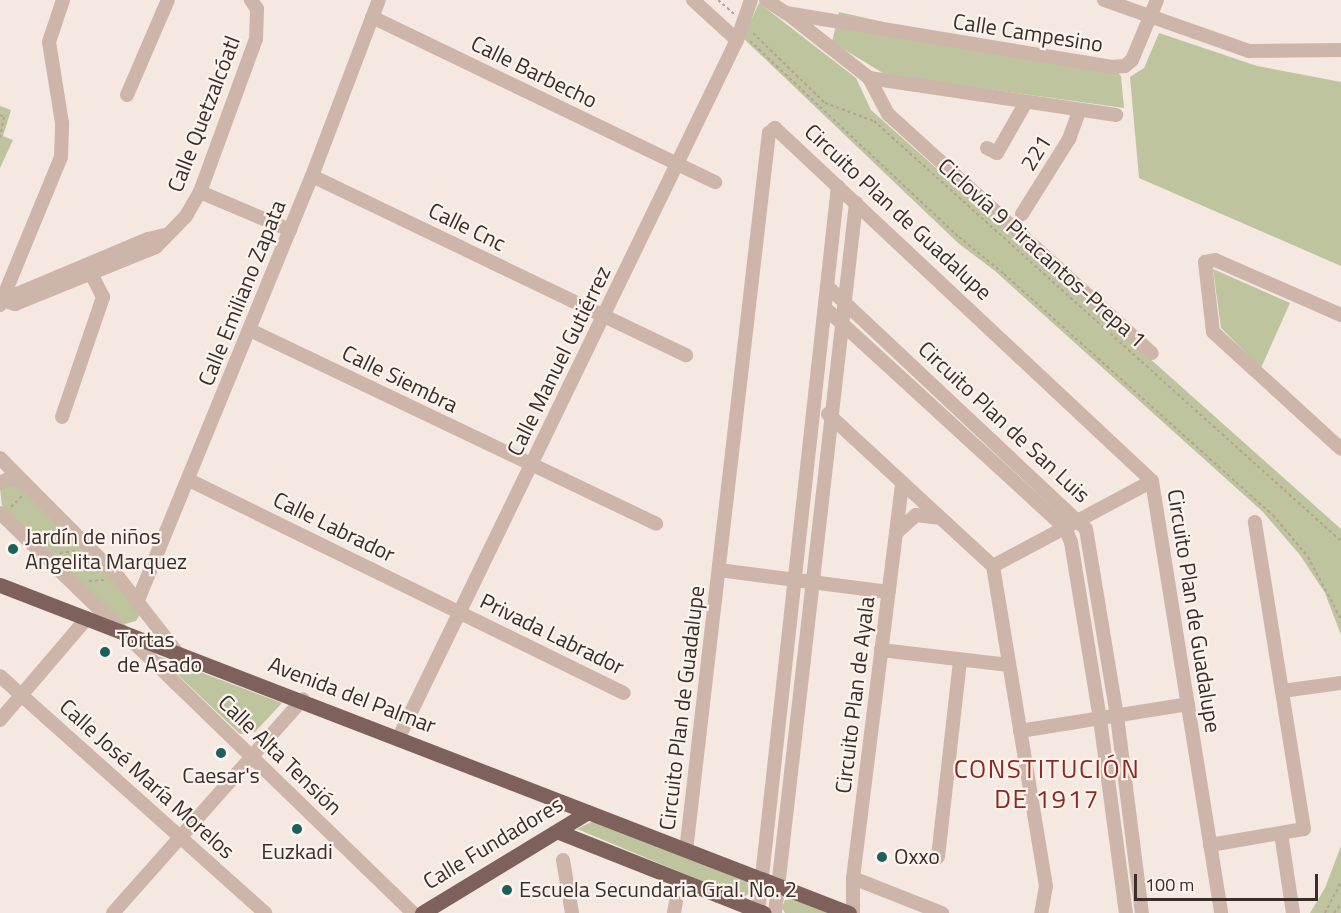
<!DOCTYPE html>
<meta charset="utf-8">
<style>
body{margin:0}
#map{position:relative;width:1341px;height:913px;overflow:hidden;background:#f4e8e0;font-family:"Titillium Web",sans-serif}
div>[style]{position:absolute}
.green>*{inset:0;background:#bec59e}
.path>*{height:2px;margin-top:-1px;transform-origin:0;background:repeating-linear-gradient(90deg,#ba9f94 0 3px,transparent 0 6px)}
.minor>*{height:14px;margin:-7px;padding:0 7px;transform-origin:7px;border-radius:7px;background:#ceb5aa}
.major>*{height:15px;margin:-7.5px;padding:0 7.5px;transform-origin:7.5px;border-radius:7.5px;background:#7e615b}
.dots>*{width:16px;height:16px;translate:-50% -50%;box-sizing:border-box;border:3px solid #fbf3ed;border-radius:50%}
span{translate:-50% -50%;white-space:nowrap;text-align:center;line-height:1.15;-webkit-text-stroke:4.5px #fbf3ed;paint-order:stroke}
.street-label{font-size:22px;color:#3b2d2a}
.poi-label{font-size:22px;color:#3b2d2a}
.left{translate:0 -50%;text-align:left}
.quarter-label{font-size:26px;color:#8f281e;letter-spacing:1.5px}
.scale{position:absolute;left:1134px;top:874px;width:184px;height:27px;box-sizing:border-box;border:3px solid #3b2d2a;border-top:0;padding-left:8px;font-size:18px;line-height:21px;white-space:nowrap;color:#3b2d2a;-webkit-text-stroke:4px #fbf3ed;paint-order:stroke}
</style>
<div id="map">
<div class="green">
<div style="clip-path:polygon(759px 3px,856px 78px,871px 110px,1341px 529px,1341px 635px,1325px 593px,1300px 555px,1263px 512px,995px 271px,958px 243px,743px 38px)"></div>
<div style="clip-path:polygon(839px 12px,942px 35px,1109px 63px,1121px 76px,1124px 108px,886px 75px,832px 42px)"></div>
<div style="clip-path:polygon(1159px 33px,1257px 66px,1341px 82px,1341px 266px,1139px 178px,1130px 77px,1144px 68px)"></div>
<div style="clip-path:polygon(0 106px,11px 110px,3px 136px,13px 140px,0 168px)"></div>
<div style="clip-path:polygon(1213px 269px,1290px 303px,1261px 368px,1221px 328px)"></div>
<div style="clip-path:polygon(17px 484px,123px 589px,140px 614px,136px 621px,125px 624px,104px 611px,2px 506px,0 488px)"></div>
<div style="clip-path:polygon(158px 656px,282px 703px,255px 732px,240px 734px)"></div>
<div style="clip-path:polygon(593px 821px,747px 882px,750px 893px,742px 898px,577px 829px)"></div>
<div style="clip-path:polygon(1341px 846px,1341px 913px,1310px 913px,1325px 888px)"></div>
<div style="clip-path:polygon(792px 899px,829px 913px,785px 913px,782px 908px,785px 900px)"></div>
</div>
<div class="path">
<div style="left:718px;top:0;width:21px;rotate:41deg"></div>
<div style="left:753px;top:33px;width:100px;rotate:44.2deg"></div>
<div style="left:825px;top:103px;width:52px;rotate:20.2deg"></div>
<div style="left:874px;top:121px;width:628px;rotate:41.97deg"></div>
<div style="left:750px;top:41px;width:287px;rotate:43.2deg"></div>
<div style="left:959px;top:237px;width:58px;rotate:39.4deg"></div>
<div style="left:1004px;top:274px;width:361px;rotate:41.9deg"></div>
<div style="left:1273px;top:515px;width:55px;rotate:50.2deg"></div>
<div style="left:1308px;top:557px;width:70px;rotate:62deg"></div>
<div style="left:0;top:115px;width:4px;rotate:27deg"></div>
<div style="left:4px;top:117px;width:21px;rotate:101deg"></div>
<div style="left:11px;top:507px;width:16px;rotate:-45deg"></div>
<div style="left:60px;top:553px;width:15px;rotate:-8deg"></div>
<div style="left:89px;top:581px;width:15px;rotate:-4deg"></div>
<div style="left:1325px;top:913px;width:36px;rotate:-63deg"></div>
<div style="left:1334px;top:913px;width:11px;rotate:-52deg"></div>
</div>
<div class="minor">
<div style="left:693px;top:0;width:59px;rotate:42.3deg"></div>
<div style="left:766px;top:0;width:24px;rotate:33deg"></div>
<div style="left:786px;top:13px;width:329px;rotate:9.4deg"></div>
<div style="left:1111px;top:67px;width:14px;rotate:-4deg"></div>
<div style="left:1125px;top:66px;width:9px;rotate:-41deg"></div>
<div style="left:1132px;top:60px;width:65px;rotate:-67.4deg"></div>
<div style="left:1104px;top:0;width:154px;rotate:19.4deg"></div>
<div style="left:1249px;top:51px;width:92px;rotate:-0.6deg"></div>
<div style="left:788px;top:14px;width:103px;rotate:38.3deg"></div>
<div style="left:869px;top:78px;width:250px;rotate:8.5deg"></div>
<div style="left:372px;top:17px;width:381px;rotate:25.7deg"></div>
<div style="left:869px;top:78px;width:41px;rotate:62.2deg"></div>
<div style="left:888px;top:114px;width:356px;rotate:42.2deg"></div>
<div style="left:127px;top:95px;width:103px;rotate:-66.7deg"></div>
<div style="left:987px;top:148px;width:11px;rotate:27deg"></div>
<div style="left:997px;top:153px;width:56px;rotate:-60.3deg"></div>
<div style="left:312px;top:176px;width:415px;rotate:25.6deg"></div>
<div style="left:200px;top:192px;width:98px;rotate:22.9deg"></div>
<div style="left:1022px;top:214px;width:89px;rotate:-57.9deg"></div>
<div style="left:1069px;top:139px;width:30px;rotate:-70deg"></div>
<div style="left:827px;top:286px;width:355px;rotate:43.2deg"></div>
<div style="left:1086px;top:529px;width:190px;rotate:80.6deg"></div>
<div style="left:1117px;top:716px;width:199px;rotate:82.8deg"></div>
<div style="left:17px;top:294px;width:142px;rotate:-22.8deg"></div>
<div style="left:148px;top:239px;width:17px;rotate:-13deg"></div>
<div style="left:2px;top:300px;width:14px;rotate:17deg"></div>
<div style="left:15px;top:304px;width:152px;rotate:-22deg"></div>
<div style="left:156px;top:247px;width:43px;rotate:-45.9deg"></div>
<div style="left:186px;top:216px;width:28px;rotate:-60deg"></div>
<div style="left:200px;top:192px;width:163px;rotate:-69.9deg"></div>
<div style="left:256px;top:39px;width:30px;rotate:-88deg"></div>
<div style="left:257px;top:9px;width:11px;rotate:-124deg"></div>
<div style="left:0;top:305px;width:160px;rotate:-67.6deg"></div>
<div style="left:61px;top:157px;width:34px;rotate:-88deg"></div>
<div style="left:62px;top:123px;width:82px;rotate:-99.1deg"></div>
<div style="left:49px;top:42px;width:44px;rotate:-71.6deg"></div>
<div style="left:825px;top:308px;width:326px;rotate:42.5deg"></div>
<div style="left:1065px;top:528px;width:15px;rotate:67deg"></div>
<div style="left:1071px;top:542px;width:179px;rotate:80.7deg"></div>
<div style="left:1100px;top:719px;width:196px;rotate:82.4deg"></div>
<div style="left:1341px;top:315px;width:137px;rotate:-156.4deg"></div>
<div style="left:1215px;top:260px;width:10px;rotate:169deg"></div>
<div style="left:1205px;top:262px;width:70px;rotate:83.5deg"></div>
<div style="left:1213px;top:332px;width:173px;rotate:42.4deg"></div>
<div style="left:250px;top:330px;width:450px;rotate:25.5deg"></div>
<div style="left:828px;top:414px;width:224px;rotate:42.7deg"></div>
<div style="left:993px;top:566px;width:324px;rotate:80.6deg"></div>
<div style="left:1046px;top:886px;width:27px;rotate:100deg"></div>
<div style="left:62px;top:417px;width:127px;rotate:-71.1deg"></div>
<div style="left:103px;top:297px;width:33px;rotate:-117deg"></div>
<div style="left:0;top:458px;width:169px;rotate:45.2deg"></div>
<div style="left:119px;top:578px;width:91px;rotate:52.1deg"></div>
<div style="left:189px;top:480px;width:484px;rotate:26.1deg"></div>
<div style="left:0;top:483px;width:9px;rotate:-27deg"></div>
<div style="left:8px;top:479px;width:15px;rotate:8deg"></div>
<div style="left:0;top:513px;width:575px;rotate:44.08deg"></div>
<div style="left:896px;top:533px;width:27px;rotate:-42deg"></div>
<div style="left:916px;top:515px;width:23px;rotate:7deg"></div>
<div style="left:993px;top:566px;width:180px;rotate:-28.1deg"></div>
<div style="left:719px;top:570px;width:171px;rotate:7.4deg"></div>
<div style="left:138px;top:600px;width:458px;rotate:-67.7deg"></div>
<div style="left:312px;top:176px;width:188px;rotate:-69.2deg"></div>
<div style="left:881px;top:650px;width:129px;rotate:6.7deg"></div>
<div style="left:0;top:676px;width:356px;rotate:41.8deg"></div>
<div style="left:1282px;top:691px;width:60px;rotate:-7.7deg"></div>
<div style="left:0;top:720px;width:134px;rotate:-49.5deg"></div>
<div style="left:1020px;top:731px;width:170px;rotate:-9.1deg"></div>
<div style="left:399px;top:737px;width:775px;rotate:-64.13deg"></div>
<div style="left:737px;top:40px;width:42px;rotate:-70.7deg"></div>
<div style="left:1281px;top:833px;width:81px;rotate:81.5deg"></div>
<div style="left:1210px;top:845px;width:95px;rotate:-9.7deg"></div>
<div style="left:1304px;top:829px;width:311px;rotate:-99.1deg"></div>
<div style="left:686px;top:851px;width:723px;rotate:-83.41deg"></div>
<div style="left:769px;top:133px;width:8px;rotate:-40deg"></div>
<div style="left:775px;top:128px;width:516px;rotate:43.12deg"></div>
<div style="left:1152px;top:481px;width:437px;rotate:80.9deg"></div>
<div style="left:938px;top:857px;width:197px;rotate:-83.6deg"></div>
<div style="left:563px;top:860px;width:54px;rotate:80.4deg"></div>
<div style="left:853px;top:878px;width:96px;rotate:21.5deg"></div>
<div style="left:113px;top:913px;width:286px;rotate:-48.4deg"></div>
<div style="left:674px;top:913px;width:11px;rotate:-80deg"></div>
<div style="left:758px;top:913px;width:731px;rotate:-83.72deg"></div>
<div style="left:775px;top:913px;width:715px;rotate:-83.49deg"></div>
<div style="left:853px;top:913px;width:35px;rotate:-90deg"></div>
<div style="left:853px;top:878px;width:398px;rotate:-82.9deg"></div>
</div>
<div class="major">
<div style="left:0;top:585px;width:910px;rotate:21.12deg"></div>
<div style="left:559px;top:832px;width:220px;rotate:21.6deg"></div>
<div style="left:422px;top:913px;width:194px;rotate:-31.3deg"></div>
</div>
<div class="dots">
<div style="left:13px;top:549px;background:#1d5f5a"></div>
<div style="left:105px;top:652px;background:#1d5f5a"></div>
<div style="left:221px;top:753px;background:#1d5f5a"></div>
<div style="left:297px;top:829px;background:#1d5f5a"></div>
<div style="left:882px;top:857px;background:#1d5f5a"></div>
<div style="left:507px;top:890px;background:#1d5f5a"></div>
</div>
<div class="street-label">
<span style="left:1028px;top:33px;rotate:9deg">Calle Campesino</span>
<span style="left:534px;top:72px;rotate:26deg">Calle Barbecho</span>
<span style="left:204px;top:114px;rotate:-69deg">Calle Quetzalcóatl</span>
<span style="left:1036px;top:153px;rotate:-58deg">221</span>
<span style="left:898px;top:212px;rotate:43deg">Circuito Plan de Guadalupe</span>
<span style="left:467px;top:227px;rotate:26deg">Calle Cnc</span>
<span style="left:1042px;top:253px;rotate:42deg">Ciclovía 9 Piracantos-Prepa 1</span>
<span style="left:242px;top:293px;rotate:-68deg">Calle Emiliano Zapata</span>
<span style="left:559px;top:361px;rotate:-64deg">Calle Manuel Gutiérrez</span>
<span style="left:400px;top:379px;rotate:26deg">Calle Siembra</span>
<span style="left:1004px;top:422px;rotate:43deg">Circuito Plan de San Luis</span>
<span style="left:334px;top:527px;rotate:26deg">Calle Labrador</span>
<span style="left:1194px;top:611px;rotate:81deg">Circuito Plan de Guadalupe</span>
<span style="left:552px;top:634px;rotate:26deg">Privada Labrador</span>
<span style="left:352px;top:695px;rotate:21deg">Avenida del Palmar</span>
<span style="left:855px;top:695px;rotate:-83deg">Circuito Plan de Ayala</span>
<span style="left:682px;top:708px;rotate:-83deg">Circuito Plan de Guadalupe</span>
<span style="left:280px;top:755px;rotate:44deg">Calle Alta Tensión</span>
<span style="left:147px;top:779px;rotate:42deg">Calle José María Morelos</span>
<span style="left:493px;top:843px;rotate:-31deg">Calle Fundadores</span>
</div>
<div class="poi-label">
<span class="left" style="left:25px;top:549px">Jardín de niños<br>Angelita Marquez</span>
<span class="left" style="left:117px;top:652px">Tortas<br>de Asado</span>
<span style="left:221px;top:776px">Caesar's</span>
<span style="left:297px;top:852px">Euzkadi</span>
<span class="left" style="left:894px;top:857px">Oxxo</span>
<span class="left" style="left:519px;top:890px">Escuela Secundaria Gral. No. 2</span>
</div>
<div class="quarter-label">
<span style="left:1047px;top:784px">CONSTITUCIÓN<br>DE 1917</span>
</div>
<div class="scale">100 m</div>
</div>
